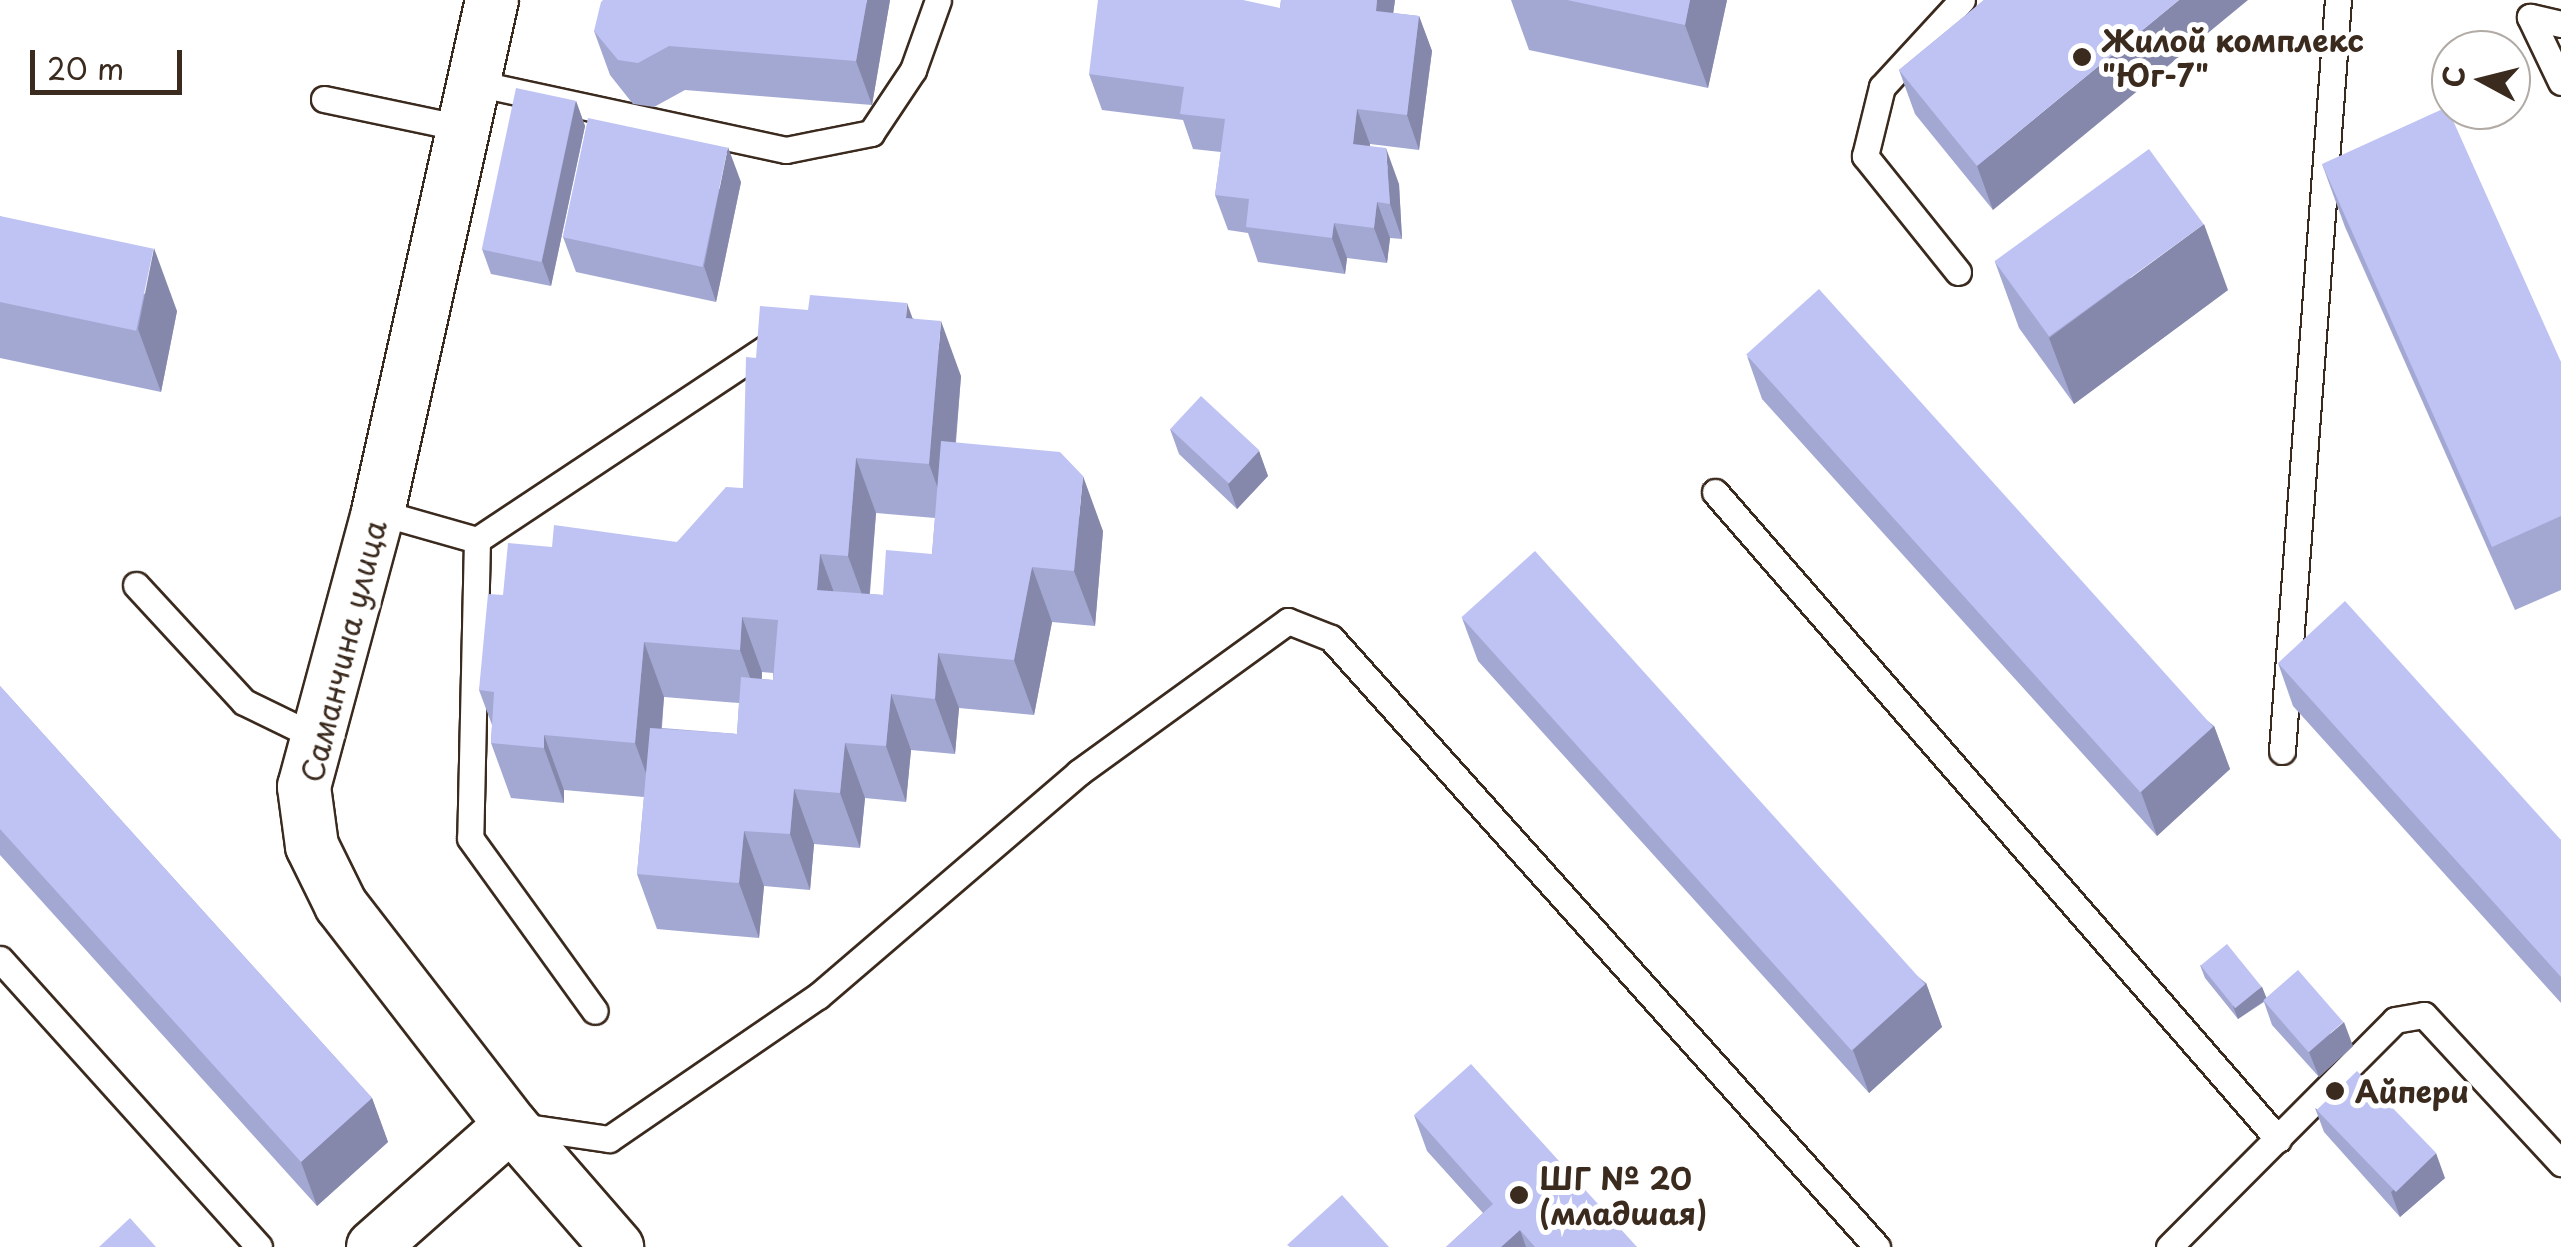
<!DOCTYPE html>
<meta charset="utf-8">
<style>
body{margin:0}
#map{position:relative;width:2561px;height:1247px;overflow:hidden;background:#fff;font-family:"Playpen Sans",sans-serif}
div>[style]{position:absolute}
.roads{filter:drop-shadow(2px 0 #3b2a1e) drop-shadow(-2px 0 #3b2a1e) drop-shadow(0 2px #3b2a1e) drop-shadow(0 -2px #3b2a1e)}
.lane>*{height:25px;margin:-12.5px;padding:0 12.5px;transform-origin:12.5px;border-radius:12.5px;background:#fff}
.street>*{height:52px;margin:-26px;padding:0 26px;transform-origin:26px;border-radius:26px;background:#fff}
.wall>*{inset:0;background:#a3a8d2}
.shaded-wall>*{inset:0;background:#8588ab}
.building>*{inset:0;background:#bec3f4;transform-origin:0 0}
.dots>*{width:28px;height:28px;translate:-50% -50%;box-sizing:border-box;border:5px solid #fff;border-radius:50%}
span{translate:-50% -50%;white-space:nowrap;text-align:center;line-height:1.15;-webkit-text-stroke:10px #fff;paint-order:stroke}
.poi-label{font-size:30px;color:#3b2a1e;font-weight:700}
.left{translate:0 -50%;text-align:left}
.street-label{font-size:30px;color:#3b2a1e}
.north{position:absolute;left:2431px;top:30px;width:100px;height:100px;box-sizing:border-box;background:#fff;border:2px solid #b1aaa5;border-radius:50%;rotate:277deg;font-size:28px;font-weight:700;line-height:40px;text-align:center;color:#3b2a1e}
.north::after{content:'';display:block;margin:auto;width:35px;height:45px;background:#3b2a1e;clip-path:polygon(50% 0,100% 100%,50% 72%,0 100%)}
.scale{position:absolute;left:30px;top:50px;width:152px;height:45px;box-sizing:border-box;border:5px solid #3b2a1e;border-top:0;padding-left:12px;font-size:30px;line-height:35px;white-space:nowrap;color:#3b2a1e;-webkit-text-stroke:8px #fff;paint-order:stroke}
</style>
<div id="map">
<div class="roads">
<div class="lane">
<div style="left:2561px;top:24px;width:32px;rotate:-167deg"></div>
<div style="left:2530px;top:17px;width:72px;rotate:64.5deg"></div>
<div style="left:471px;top:82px;width:322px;rotate:12.2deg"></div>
<div style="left:786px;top:150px;width:87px;rotate:-11.3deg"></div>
<div style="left:871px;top:133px;width:76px;rotate:-56.3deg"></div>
<div style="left:913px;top:70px;width:74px;rotate:-70.3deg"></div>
<div style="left:324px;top:99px;width:141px;rotate:11.9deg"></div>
<div style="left:1958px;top:272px;width:149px;rotate:-128.7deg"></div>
<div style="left:1865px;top:156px;width:71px;rotate:-76.2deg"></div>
<div style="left:1882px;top:87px;width:118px;rotate:-47.4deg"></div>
<div style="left:1715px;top:492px;width:858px;rotate:48.97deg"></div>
<div style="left:378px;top:512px;width:103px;rotate:15.8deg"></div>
<div style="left:477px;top:540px;width:298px;rotate:91.3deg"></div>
<div style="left:470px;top:838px;width:213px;rotate:54.2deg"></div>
<div style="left:477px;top:540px;width:370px;rotate:-33.6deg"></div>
<div style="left:136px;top:585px;width:159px;rotate:47.3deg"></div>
<div style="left:244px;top:702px;width:80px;rotate:25.9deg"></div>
<div style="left:2282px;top:751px;width:753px;rotate:-85.74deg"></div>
<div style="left:0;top:959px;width:387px;rotate:48deg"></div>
<div style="left:519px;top:1126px;width:91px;rotate:8.2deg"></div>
<div style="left:609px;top:1139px;width:253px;rotate:-34.4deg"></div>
<div style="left:818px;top:996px;width:343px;rotate:-40.6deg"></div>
<div style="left:1078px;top:773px;width:259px;rotate:-35.9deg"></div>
<div style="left:1288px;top:621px;width:46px;rotate:21.6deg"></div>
<div style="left:1331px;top:638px;width:818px;rotate:48.12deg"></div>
<div style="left:2169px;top:1247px;width:320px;rotate:-45.1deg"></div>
<div style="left:2395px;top:1020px;width:29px;rotate:-10deg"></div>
<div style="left:2424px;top:1015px;width:202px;rotate:47.2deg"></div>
</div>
<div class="street">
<div style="left:511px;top:1125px;width:162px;rotate:49deg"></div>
<div style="left:373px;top:1247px;width:184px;rotate:-41.5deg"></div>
<div style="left:511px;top:1125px;width:278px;rotate:-127.7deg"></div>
<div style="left:341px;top:905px;width:66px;rotate:-116.2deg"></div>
<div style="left:312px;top:846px;width:60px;rotate:-97.7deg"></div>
<div style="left:304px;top:787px;width:285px;rotate:-74.9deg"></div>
<div style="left:378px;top:512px;width:525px;rotate:-77.45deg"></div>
</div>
</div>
<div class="wall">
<div style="clip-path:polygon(890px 0,872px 105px,685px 90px,654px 107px,633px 104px,610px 75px,594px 31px)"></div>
<div style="clip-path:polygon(1281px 0,1395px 0,1393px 13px,1419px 16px,1432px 51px,1419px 150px,1370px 144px,1370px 146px,1399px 184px,1402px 239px,1390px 238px,1387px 263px,1347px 258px,1345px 274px,1258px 262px,1248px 233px,1228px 230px,1215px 195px,1221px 152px,1193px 149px,1183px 120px,1102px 110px,1089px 74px,1280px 8px)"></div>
<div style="clip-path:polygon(1511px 0,1727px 0,1708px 88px,1529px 50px)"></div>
<div style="clip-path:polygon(1984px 0,1993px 210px,1915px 114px,1899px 70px)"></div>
<div style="clip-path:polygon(576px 101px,585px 126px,551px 286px,491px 274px,482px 249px)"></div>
<div style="clip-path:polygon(2322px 164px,2561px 362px,2561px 590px,2515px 610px,2345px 227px)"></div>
<div style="clip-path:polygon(741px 182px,716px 302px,576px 272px,563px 237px)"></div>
<div style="clip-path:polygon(0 216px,177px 311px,161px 392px,0 358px)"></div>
<div style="clip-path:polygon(1995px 262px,2228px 290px,2074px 404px,2019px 328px)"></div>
<div style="clip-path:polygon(evenodd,913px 318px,961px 376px,956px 443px,1103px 531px,1095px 626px,1052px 622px,1034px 715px,959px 708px,955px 754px,911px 750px,906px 802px,865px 798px,860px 848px,814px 844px,810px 890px,764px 886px,759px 938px,657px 929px,637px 874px,644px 797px,564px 790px,564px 803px,511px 798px,491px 743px,492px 725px,479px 690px,503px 595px,552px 547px,677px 542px,743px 488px,756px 358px,913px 318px,876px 513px,935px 518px,932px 554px,883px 595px,870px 594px,876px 513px,913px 318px,762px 672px,773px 673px,773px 680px,762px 679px,762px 672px,913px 318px,664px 697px,739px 703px,737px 734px,662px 728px,664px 697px)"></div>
<div style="clip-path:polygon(1747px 356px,2214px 726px,2230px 769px,2157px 836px,1762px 399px)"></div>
<div style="clip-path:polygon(1170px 429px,1259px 451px,1268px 476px,1237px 509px,1179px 454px)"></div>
<div style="clip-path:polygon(1462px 618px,1926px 983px,1942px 1027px,1869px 1093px,1478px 661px)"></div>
<div style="clip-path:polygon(2278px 663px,2561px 840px,2561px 1003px,2293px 706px)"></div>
<div style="clip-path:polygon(0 686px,372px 1098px,388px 1142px,317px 1206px,0 855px)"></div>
<div style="clip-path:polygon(2200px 965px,2262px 987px,2266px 998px,2353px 1046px,2319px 1077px,2272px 1025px,2264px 1002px,2238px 1019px,2205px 978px)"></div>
<div style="clip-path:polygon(2315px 1108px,2445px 1178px,2400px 1217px,2324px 1132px)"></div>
<div style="clip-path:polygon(1414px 1115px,1637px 1247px,1446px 1247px,1483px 1213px,1427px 1151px)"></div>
</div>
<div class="shaded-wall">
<div style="clip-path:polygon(867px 0,890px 0,872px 105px,856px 61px)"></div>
<div style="clip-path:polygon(1377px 0,1395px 0,1389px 46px,1376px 11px)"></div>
<div style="clip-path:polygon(1690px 0,1727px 0,1708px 88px,1685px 25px)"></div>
<div style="clip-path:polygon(2179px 0,2248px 0,1993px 210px,1977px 166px)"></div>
<div style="clip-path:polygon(1419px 16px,1432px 51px,1419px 150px,1407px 115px)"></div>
<div style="clip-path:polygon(576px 101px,585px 126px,551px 286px,542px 261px)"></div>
<div style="clip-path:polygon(1357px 109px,1370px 144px,1366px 180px,1353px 144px)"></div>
<div style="clip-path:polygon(728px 147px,741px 182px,716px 302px,704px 266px)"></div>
<div style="clip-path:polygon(1386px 148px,1399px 184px,1402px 239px,1390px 204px)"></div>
<div style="clip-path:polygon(1377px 202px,1390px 238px,1387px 263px,1374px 228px)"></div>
<div style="clip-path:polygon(1334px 223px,1347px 258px,1345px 274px,1332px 238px)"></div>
<div style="clip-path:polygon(2204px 224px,2228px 290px,2074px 404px,2049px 338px)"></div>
<div style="clip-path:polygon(154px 248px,177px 311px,161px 392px,138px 329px)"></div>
<div style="clip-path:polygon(907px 303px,927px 358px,906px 318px)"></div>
<div style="clip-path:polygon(941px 321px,961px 376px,949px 519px,929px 464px)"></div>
<div style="clip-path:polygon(1259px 451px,1268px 476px,1237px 509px,1228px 484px)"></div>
<div style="clip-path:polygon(856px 458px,876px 513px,868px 611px,848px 556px)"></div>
<div style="clip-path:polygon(1083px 476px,1103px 531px,1095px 626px,1074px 571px)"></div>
<div style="clip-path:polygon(820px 554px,840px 609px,817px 590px)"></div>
<div style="clip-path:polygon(1032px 567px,1052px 622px,1034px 715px,1014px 660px)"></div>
<div style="clip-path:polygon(742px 617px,762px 672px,760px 705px,740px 650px)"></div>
<div style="clip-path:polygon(644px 642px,664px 697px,655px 798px,635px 743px)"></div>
<div style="clip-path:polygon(938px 653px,959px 708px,955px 754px,935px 699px)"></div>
<div style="clip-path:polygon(891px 694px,911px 750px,906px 802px,886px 746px)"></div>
<div style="clip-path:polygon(2214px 726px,2230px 769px,2157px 836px,2141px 792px)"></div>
<div style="clip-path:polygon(544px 735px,564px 790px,564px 803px,544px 748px)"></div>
<div style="clip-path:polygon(845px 743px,865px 798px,860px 848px,840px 793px)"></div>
<div style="clip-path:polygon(794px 789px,814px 844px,810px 890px,790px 834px)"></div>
<div style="clip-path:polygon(744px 831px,764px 886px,759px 938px,739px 883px)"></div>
<div style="clip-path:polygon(1926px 983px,1942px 1027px,1869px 1093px,1853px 1050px)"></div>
<div style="clip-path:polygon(2262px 987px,2267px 999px,2238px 1019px,2233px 1006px)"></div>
<div style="clip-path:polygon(2344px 1022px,2353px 1046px,2319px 1077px,2309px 1052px)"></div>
<div style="clip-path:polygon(372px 1098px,388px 1142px,317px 1206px,301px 1162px)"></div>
<div style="clip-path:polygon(2436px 1153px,2445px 1178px,2400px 1217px,2391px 1192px)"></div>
<div style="clip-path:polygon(1520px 1230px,1526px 1247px,1501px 1247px)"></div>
</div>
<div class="building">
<div style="clip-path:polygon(603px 0,867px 0,856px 61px,669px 46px,638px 63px,618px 60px,594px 31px,601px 2px)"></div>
<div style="clip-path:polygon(1098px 0,1243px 0,1280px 8px,1281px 0,1377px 0,1376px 11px,1419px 16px,1407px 115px,1357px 109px,1353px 144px,1386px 148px,1390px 204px,1377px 202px,1374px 228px,1334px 223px,1332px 238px,1246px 227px,1249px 199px,1215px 195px,1225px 119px,1180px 114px,1184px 87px,1089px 74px)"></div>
<div style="clip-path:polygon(1567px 0,1690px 0,1685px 25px)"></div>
<div style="clip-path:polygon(1984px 0,2179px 0,1977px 166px,1899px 70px)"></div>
<div style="left:516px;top:88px;width:61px;height:165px;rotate:12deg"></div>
<div style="clip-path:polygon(2447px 107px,2561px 362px,2561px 516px,2492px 547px,2322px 164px)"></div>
<div style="left:588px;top:118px;width:143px;height:122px;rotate:12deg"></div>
<div style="left:2149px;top:149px;width:93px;height:191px;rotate:54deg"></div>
<div style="left:0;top:216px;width:157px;height:84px;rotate:12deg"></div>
<div style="left:1819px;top:289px;width:589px;height:98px;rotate:48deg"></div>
<div style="clip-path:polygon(810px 295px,907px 303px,906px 318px,941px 321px,929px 464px,856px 458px,848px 556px,820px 554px,817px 590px,883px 595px,886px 550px,932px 554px,941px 441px,1060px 452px,1083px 476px,1074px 571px,1032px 567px,1014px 660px,938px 653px,935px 699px,891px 694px,886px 746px,845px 743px,840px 793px,794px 789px,790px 834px,744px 831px,739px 883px,637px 874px,650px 728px,737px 734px,741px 677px,773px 680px,778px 620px,742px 617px,740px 650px,644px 642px,635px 743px,544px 735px,544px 748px,491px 743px,494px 692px,479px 690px,488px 594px,503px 595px,508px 543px,552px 547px,554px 525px,677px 542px,726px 487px,743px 488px,746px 357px,756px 358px,760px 306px,808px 310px)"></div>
<div style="left:1201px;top:396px;width:80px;height:45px;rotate:43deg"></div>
<div style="left:1535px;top:551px;width:583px;height:99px;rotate:48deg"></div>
<div style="clip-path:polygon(2345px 601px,2561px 840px,2561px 977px,2278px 663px)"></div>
<div style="clip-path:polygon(0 686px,372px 1098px,301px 1162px,0 829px)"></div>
<div style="left:2227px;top:944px;width:55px;height:34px;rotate:51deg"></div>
<div style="left:2298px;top:970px;width:69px;height:46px;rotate:49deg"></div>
<div style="clip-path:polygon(1471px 1064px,1637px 1247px,1535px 1247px,1520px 1230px,1501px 1247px,1446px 1247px,1493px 1204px,1414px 1115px)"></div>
<div style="left:2357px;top:1071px;width:114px;height:56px;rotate:46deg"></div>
<div style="clip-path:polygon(1342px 1195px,1389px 1247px,1290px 1247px,1287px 1245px)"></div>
<div style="clip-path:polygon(130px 1218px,156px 1247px,99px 1247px)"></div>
</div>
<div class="dots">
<div style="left:2082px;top:57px;background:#3b2a1e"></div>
<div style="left:2335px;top:1091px;background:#3b2a1e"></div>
<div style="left:1519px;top:1195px;background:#3b2a1e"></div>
</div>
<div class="poi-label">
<span class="left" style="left:2102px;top:57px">Жилой комплекс<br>"Юг-7"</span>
<span class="left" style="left:2355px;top:1091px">Айпери</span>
<span class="left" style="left:1539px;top:1195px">ШГ № 20<br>(младшая)</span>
</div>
<div class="street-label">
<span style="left:343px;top:651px;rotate:-76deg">Саманчина улица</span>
</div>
<div class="north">С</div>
<div class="scale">20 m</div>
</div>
